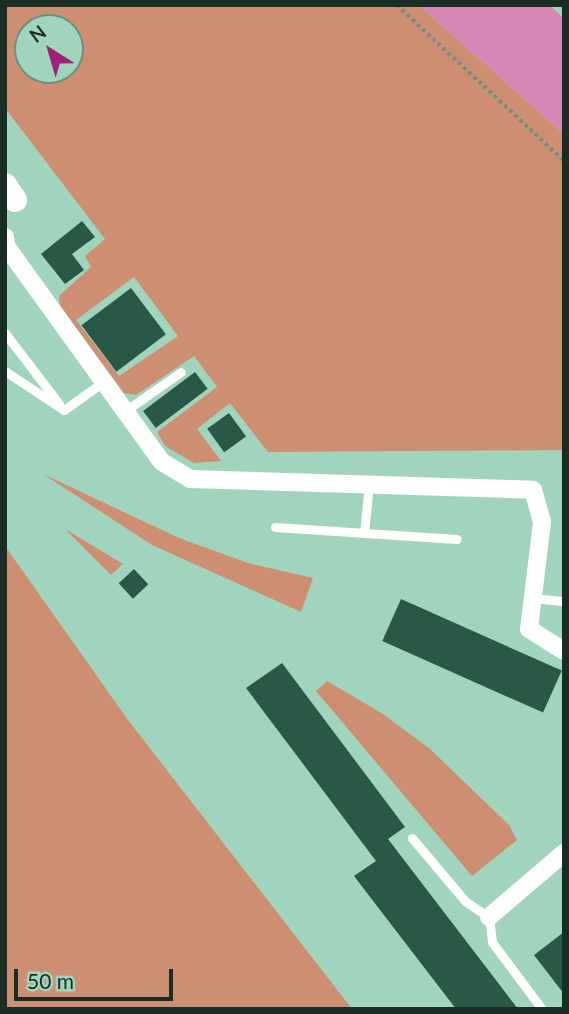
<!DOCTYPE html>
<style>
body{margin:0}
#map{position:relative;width:569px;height:1014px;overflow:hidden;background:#a1d4bc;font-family:Lato,sans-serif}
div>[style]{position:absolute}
.green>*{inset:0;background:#cd8e72}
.water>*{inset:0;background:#d787b5}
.building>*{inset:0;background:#295946;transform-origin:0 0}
.path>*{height:3.5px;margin-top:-1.75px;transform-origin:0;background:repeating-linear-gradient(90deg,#6c9381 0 3.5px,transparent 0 7px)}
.lane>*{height:9px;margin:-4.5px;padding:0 4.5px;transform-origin:4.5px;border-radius:4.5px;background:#fff}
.street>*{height:18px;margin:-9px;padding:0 9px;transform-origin:9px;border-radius:9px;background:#fff}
.secondary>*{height:24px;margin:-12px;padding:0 12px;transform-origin:12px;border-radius:12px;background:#fff}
span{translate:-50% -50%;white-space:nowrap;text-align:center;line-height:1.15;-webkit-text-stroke:7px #a1d4bc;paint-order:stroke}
.frame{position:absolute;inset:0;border:7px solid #192d24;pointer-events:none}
.north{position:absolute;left:14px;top:14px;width:70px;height:70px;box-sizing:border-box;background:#a1d4bc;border:2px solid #6b917f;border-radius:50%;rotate:323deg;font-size:19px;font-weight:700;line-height:28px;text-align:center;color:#192d24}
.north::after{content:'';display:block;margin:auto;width:24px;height:32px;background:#9f2176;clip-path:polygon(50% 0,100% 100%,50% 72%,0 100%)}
.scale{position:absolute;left:14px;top:969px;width:159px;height:32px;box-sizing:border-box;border:4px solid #192d24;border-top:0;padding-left:9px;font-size:21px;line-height:24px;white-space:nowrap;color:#192d24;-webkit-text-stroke:5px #a1d4bc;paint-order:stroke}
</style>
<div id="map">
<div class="green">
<div style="clip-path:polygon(evenodd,5px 5px,419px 5px,564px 134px,564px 450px,268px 452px,230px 403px,197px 429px,221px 461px,194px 463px,165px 446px,157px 432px,217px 387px,194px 356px,136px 395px,124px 393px,60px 306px,59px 296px,91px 267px,85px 256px,105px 239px,5px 108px,5px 5px,28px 28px,70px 28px,70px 70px,28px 70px,28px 28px,5px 5px,134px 277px,178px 336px,119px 376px,76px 320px,134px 277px)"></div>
<div style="clip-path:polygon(43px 474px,179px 538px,248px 563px,313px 578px,301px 612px,152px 545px)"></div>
<div style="clip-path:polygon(65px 529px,123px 564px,111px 575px)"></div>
<div style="clip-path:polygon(5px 546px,128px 720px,352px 1009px,5px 1009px)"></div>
<div style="clip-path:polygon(327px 681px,383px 714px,430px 749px,509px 825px,517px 840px,472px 876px,316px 691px)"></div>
</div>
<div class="water">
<div style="clip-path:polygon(419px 5px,550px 5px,564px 19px,564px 134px)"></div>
</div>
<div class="building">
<div style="clip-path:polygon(82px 221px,95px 237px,72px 254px,84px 270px,65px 284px,41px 254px)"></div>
<div style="left:131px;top:288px;width:58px;height:62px;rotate:53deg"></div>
<div style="left:195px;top:372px;width:21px;height:65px;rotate:53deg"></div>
<div style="left:229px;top:413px;width:29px;height:27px;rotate:54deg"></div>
<div style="left:134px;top:569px;width:21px;height:21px;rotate:47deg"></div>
<div style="left:401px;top:599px;width:176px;height:46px;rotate:24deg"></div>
<div style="clip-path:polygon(282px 663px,405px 827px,388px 839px,518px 1009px,456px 1009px,354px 876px,376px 861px,246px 688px)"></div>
<div style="clip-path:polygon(564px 932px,564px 994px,534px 955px)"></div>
</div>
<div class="path">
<div style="left:397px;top:5px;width:229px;rotate:43deg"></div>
</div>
<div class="lane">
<div style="left:5px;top:333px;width:89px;rotate:52.7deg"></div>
<div style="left:5px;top:371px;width:71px;rotate:33.5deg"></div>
<div style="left:64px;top:410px;width:48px;rotate:-35.7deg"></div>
<div style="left:125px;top:411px;width:68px;rotate:-34.9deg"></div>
<div style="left:275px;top:527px;width:182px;rotate:3.8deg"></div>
<div style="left:364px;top:533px;width:49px;rotate:-84.2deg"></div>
<div style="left:533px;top:598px;width:31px;rotate:6deg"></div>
<div style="left:412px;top:838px;width:82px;rotate:49.9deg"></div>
<div style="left:465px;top:901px;width:29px;rotate:34deg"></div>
<div style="left:489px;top:917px;width:25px;rotate:83deg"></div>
<div style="left:492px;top:942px;width:84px;rotate:53.3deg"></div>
</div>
<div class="street">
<div style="left:5px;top:237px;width:9px;rotate:84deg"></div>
<div style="left:6px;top:246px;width:266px;rotate:54.2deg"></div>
<div style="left:162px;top:462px;width:33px;rotate:31deg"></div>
<div style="left:190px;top:479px;width:343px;rotate:1.8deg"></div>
<div style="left:533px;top:490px;width:33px;rotate:74deg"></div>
<div style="left:542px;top:522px;width:108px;rotate:96.9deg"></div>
<div style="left:529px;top:629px;width:41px;rotate:32.2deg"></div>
<div style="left:489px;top:917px;width:99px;rotate:-40.5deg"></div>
</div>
<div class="secondary">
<div style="left:5px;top:185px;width:18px;rotate:56deg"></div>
</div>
<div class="frame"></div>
<div class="north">N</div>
<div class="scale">50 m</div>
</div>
